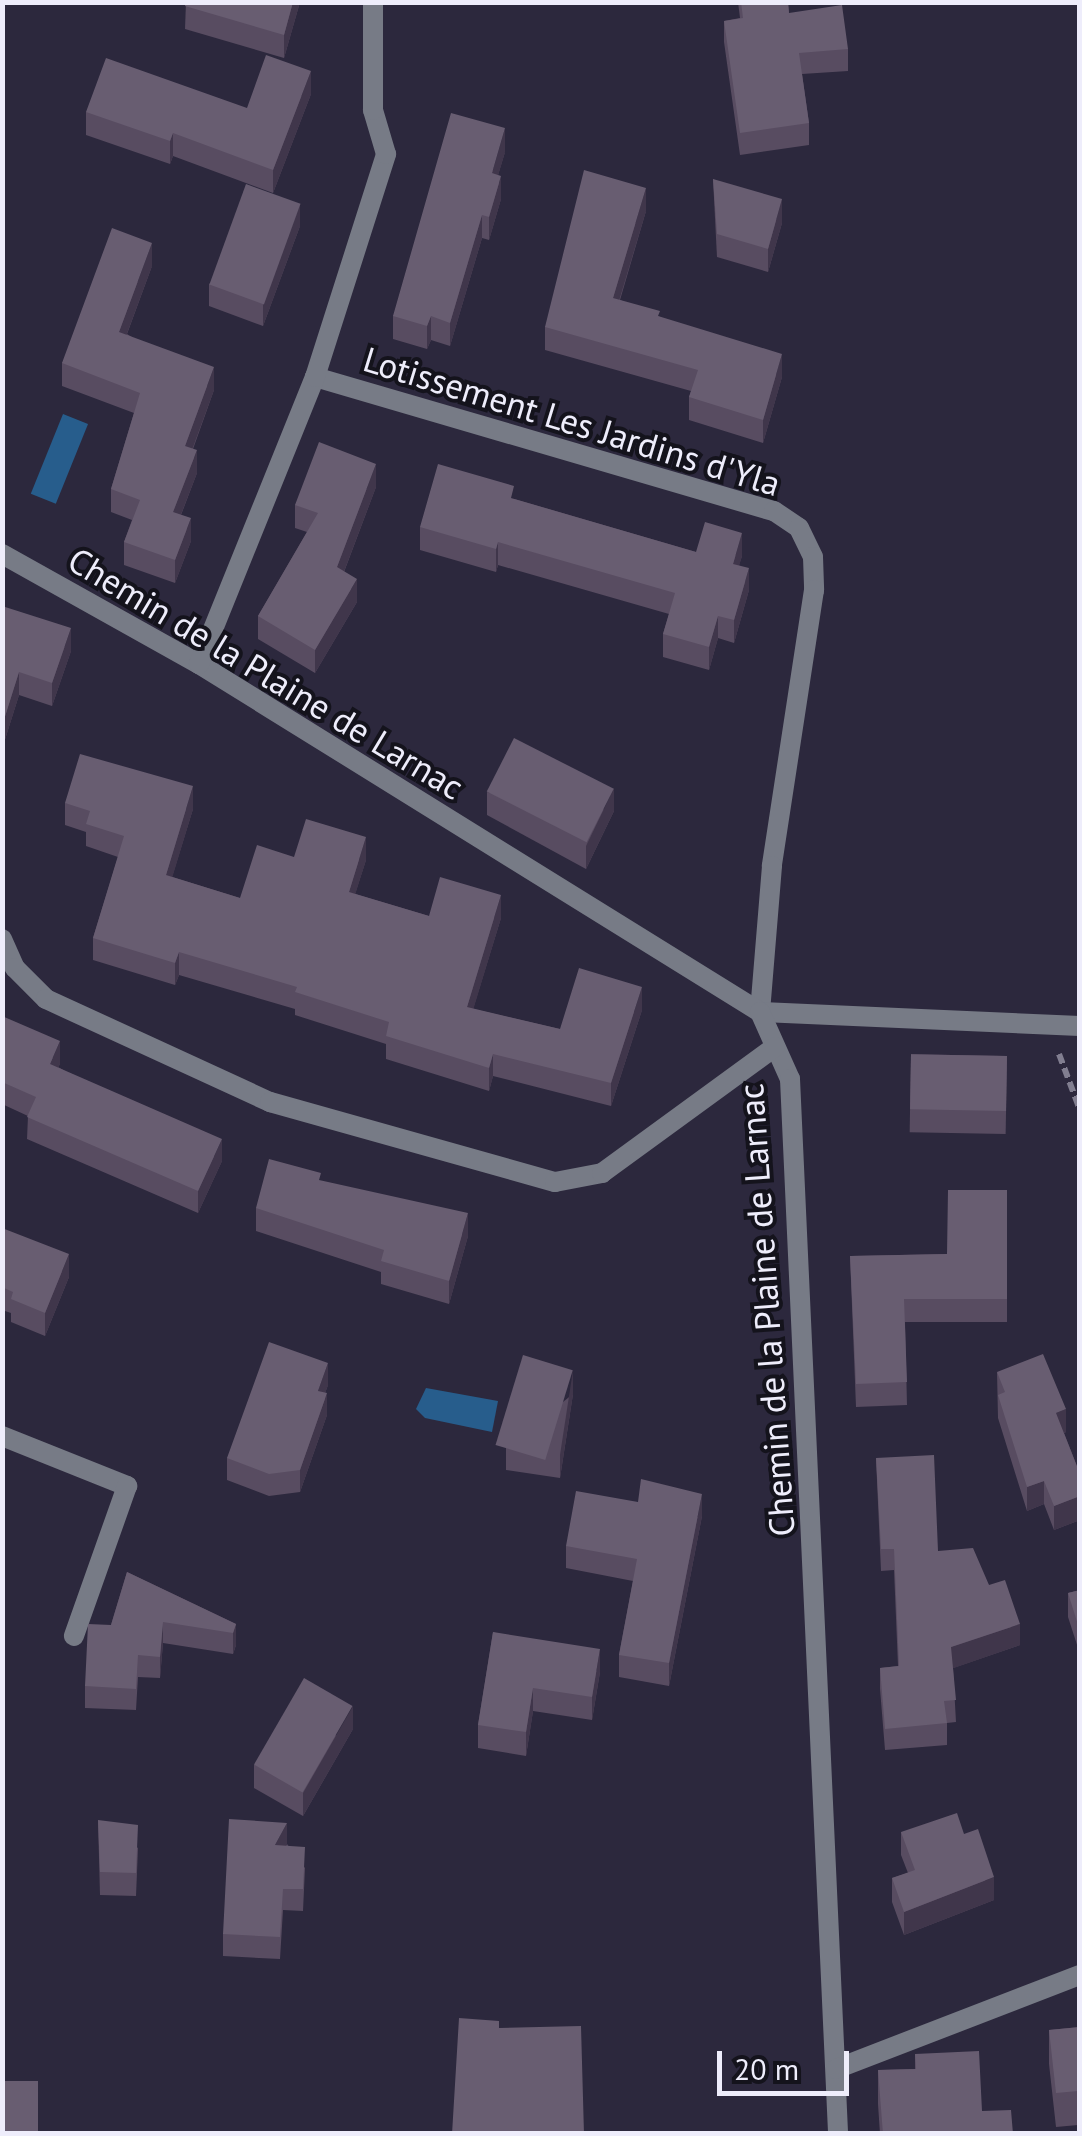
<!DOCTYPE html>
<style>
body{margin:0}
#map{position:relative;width:1082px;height:2136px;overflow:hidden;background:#2c283d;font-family:"PT Sans",sans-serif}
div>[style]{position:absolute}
.water>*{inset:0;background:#275d8c;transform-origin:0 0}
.path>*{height:6px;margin-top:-3px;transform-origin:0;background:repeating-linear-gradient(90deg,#817e90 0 10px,transparent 0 15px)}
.street>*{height:20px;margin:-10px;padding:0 10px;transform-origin:10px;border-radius:10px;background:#777b86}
.wall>*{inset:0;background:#584c61;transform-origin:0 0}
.shaded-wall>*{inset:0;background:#40364b}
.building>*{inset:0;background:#685d71;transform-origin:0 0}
span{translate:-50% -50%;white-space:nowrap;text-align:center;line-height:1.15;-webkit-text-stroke:8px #14131c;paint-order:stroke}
.street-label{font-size:35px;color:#eeedfb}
.frame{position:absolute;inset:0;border:5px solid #eeedfb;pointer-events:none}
.scale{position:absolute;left:717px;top:2051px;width:132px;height:45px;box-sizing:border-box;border:5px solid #eeedfb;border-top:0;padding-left:12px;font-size:30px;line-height:35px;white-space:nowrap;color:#eeedfb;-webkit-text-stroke:8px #14131c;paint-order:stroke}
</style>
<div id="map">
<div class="water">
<div style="left:63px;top:414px;width:27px;height:86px;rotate:22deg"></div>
<div style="clip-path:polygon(426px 1388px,498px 1401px,492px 1432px,425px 1418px,416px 1409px)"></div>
</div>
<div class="path">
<div style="left:1059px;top:1054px;width:60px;rotate:69.4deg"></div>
</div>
<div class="street">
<div style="left:315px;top:377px;width:478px;rotate:16.3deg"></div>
<div style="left:774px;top:511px;width:30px;rotate:34deg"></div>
<div style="left:799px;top:528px;width:32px;rotate:64deg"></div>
<div style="left:813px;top:557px;width:33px;rotate:88deg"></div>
<div style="left:814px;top:590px;width:279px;rotate:98.7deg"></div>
<div style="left:772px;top:866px;width:146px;rotate:94.7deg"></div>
<div style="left:760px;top:1012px;width:320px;rotate:2.5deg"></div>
<div style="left:2px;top:554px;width:226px;rotate:29.2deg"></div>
<div style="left:199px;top:664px;width:660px;rotate:31.81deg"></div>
<div style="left:760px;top:1012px;width:73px;rotate:65.9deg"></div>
<div style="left:790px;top:1079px;width:1056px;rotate:87.39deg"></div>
<div style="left:199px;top:664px;width:310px;rotate:-68deg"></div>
<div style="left:315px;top:377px;width:234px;rotate:-72.3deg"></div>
<div style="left:386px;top:154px;width:46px;rotate:-106.5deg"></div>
<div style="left:373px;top:110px;width:108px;rotate:-90deg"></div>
<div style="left:2px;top:939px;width:32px;rotate:66deg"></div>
<div style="left:15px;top:968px;width:44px;rotate:45deg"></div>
<div style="left:46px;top:999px;width:247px;rotate:24.7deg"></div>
<div style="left:270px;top:1102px;width:296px;rotate:15.7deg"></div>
<div style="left:555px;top:1182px;width:48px;rotate:-10.8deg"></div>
<div style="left:602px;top:1173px;width:214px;rotate:-36.1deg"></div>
<div style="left:2px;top:1436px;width:135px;rotate:21.8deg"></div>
<div style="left:127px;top:1486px;width:159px;rotate:109.5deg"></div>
<div style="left:836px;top:2069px;width:261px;rotate:-21.1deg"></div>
</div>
<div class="wall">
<div style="clip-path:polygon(186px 2px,300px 2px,284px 58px,185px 29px)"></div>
<div style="clip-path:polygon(738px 2px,788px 2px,789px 13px,848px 49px,848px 71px,802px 74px,809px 123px,809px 145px,740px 155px,724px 42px,724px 21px,740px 18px)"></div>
<div style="clip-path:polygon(311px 94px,273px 193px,173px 156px,170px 164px,86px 135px,86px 112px,247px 108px)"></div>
<div style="clip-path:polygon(505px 152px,498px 175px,501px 199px,489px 240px,482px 238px,450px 346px,431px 340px,427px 349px,393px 339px,393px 316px)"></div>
<div style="clip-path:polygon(713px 179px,782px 223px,768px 272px,717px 257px)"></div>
<div style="clip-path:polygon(646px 211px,620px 300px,660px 317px,782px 377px,763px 443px,689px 420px,689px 397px,691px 391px,545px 350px,545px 327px)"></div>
<div style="clip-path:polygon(300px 226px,263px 326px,209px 306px,209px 284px)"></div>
<div style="clip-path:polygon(152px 266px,127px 334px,214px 390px,193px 449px,197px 473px,181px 515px,191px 541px,175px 583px,124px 565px,124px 542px,132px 520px,111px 512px,111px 489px,134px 413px,62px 386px,62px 363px)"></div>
<div style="clip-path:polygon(376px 487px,344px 572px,357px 602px,315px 673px,258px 639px,258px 616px,307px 532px,295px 528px,295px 505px)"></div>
<div style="clip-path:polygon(514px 499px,696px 552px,742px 556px,739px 565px,749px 590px,734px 643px,718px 638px,709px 670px,663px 657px,663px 634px,669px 614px,498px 565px,496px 572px,420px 550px,420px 527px)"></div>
<div style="clip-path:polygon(2px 606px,71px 651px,52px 706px,19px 695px,2px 749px)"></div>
<div style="clip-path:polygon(487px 792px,614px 811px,586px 869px,487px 815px)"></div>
<div style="clip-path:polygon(65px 803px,193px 809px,172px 877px,240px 898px,294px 857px,366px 860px,355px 894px,429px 916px,501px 918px,473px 1009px,560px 1029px,642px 1010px,611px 1106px,493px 1076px,489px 1091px,386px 1059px,386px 1044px,295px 1015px,295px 1009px,179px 975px,175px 985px,93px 960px,93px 938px,118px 857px,86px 846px,86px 832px,65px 825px)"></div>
<div style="clip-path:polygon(2px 1016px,60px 1064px,58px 1067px,222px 1161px,198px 1213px,27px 1139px,28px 1116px,2px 1104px)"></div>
<div style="left:1007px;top:1056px;width:78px;height:96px;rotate:91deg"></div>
<div style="clip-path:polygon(321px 1181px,468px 1236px,449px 1304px,381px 1284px,381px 1272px,256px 1231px,256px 1208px)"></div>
<div style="clip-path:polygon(1007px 1190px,1007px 1322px,905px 1322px,907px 1405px,856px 1407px,850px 1256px,947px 1254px)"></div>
<div style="clip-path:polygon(2px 1228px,69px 1277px,45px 1336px,11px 1322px,11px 1313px,2px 1310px)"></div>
<div style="clip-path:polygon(997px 1372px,1066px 1432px,1064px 1433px,1080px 1474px,1080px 1520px,1054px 1530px,1044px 1504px,1027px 1511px,998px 1418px)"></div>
<div style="clip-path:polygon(328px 1385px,325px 1393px,327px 1415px,300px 1492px,269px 1496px,227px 1480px,227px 1458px)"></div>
<div style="clip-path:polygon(573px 1394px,560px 1478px,506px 1470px,506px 1447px)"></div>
<div style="clip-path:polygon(876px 1458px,938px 1551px,989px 1585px,1020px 1645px,953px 1668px,956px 1722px,947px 1723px,947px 1745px,885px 1750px,880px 1689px,880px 1668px,898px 1666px,894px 1570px,881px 1571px)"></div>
<div style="clip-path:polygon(702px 1516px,669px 1686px,619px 1677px,619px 1655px,633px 1581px,566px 1568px,566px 1546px)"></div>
<div style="clip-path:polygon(127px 1572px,236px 1624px,236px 1645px,233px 1654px,163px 1643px,160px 1678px,138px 1677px,136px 1710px,85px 1708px,85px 1686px,111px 1625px)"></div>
<div style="clip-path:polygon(1080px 1590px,1080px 1654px,1068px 1617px,1068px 1593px)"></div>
<div style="clip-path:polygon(493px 1632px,600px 1672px,592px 1720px,533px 1711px,526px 1756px,478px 1748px,478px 1725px)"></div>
<div style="clip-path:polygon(353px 1729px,303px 1816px,254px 1788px,254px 1765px)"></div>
<div style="clip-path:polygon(98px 1820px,138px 1848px,136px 1896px,100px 1895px)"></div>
<div style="clip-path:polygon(901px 1832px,964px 1834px,994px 1900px,904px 1935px,892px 1902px,892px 1878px,908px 1873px,901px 1855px)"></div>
<div style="clip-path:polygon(287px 1844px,305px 1868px,303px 1911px,283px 1910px,280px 1959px,223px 1956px,223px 1934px)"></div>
<div style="clip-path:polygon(1080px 2027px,1080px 2134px,1078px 2125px,1056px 2127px,1049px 2064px,1049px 2030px)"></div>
<div style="clip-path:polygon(915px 2054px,982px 2111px,1013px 2134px,880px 2134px,878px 2104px,878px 2070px,915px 2069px)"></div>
</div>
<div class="shaded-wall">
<div style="clip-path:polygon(293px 2px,300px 2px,284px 58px,284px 35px)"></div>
<div style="clip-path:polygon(311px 71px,311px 94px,273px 193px,273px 170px)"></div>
<div style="clip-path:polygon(505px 128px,505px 152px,492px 196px,492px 173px)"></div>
<div style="clip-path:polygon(173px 133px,173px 156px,170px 164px,170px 141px)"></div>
<div style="clip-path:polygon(501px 176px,501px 199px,489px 240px,489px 217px)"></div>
<div style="clip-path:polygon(646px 188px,646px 211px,613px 321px,613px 298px)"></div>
<div style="clip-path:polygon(782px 199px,782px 223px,768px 272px,768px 249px)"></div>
<div style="clip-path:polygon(300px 204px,300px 226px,263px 326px,263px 304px)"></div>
<div style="clip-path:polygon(482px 215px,482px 238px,450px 346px,450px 323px)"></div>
<div style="clip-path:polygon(152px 243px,152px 266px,119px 355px,119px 332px)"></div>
<div style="clip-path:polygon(431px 316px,431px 340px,427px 349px,427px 326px)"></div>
<div style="clip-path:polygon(782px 354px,782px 377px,763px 443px,763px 420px)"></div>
<div style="clip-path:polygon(214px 367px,214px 390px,185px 469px,185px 446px)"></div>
<div style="clip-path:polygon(197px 450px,197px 473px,173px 535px,173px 512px)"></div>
<div style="clip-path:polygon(376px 464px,376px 487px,337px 590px,337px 567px)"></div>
<div style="clip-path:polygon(191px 518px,191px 541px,175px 583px,175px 560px)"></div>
<div style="clip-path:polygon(742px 533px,742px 556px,733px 586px,733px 564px)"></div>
<div style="clip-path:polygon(498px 542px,498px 565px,496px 572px,496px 549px)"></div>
<div style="clip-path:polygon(749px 568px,749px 590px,734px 643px,734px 620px)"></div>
<div style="clip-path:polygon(357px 579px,357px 602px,315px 673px,315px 650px)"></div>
<div style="clip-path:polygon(718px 616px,718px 638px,709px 670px,709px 647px)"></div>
<div style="clip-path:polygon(71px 628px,71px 651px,52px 706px,52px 683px)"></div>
<div style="clip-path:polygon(19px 672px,19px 695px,2px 749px,2px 726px)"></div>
<div style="clip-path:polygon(193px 786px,193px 809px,166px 898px,166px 875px)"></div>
<div style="clip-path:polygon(614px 788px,614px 811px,586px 869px,586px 846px)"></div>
<div style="clip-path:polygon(366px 837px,366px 860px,349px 914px,349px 892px)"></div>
<div style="clip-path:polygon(501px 895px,501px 918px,467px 1030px,467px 1007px)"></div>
<div style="clip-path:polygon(179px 952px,179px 975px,175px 985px,175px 963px)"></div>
<div style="clip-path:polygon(642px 987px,642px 1010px,611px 1106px,611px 1083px)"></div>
<div style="clip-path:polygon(60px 1041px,60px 1064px,50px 1086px,50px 1064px)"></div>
<div style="clip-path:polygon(493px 1054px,493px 1076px,489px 1091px,489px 1068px)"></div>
<div style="clip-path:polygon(222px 1139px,222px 1161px,198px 1213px,198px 1191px)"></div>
<div style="clip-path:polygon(468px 1213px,468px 1236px,449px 1304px,449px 1281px)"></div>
<div style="clip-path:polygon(69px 1254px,69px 1277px,45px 1336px,45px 1313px)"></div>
<div style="clip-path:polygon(328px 1363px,328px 1385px,318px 1413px,318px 1391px)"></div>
<div style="clip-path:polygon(573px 1370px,573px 1394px,560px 1478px,560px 1455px)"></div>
<div style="clip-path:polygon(327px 1393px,327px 1415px,300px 1492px,300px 1470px)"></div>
<div style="clip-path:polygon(1066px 1409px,1066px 1432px,1056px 1436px,1056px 1413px)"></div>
<div style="clip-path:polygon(1044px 1481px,1044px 1504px,1027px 1511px,1027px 1487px)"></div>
<div style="clip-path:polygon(702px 1494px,702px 1516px,669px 1686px,669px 1663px)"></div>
<div style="clip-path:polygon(1080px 1496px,1080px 1520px,1054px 1530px,1054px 1506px)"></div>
<div style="clip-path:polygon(163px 1622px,163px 1643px,160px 1678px,160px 1657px)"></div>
<div style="clip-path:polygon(236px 1624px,236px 1645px,233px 1654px,233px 1633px)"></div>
<div style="clip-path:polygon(1020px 1624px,1020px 1645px,951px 1669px,951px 1647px)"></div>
<div style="clip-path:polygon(600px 1649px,600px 1672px,592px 1720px,592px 1697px)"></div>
<div style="clip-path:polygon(533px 1688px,533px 1711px,526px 1756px,526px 1732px)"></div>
<div style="clip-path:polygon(353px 1706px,353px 1729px,303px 1816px,303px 1793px)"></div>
<div style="clip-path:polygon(287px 1823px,287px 1844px,275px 1867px,275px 1845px)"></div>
<div style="clip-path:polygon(994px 1877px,994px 1900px,904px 1935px,904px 1912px)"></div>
</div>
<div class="building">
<div style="clip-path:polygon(186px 2px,293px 2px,284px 35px,185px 6px)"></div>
<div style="clip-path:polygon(741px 2px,788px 2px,789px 13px,842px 5px,848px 49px,799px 53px,809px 123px,740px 133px,724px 21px,743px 18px)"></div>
<div style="clip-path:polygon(266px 55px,311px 71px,273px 170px,173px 133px,170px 141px,86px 112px,106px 58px,247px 108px)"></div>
<div style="clip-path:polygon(451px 113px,505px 128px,492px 173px,501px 176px,489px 217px,482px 215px,450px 323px,431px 316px,427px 326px,393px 316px)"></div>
<div style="clip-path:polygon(584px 170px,646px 188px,613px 298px,660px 311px,658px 316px,782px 354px,763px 420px,689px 397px,698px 370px,545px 327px)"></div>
<div style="clip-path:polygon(713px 179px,782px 199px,768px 249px,717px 234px)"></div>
<div style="left:246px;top:184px;width:58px;height:107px;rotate:20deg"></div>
<div style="clip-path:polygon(112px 228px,152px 243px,119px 332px,214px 367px,185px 446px,197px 450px,173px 512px,191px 518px,175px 560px,124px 542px,140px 500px,111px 489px,140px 393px,62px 363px)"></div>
<div style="clip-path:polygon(319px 442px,376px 464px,337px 567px,357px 579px,315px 650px,258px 616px,318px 513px,295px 505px)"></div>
<div style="clip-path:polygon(438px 464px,514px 486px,511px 498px,696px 552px,705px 522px,742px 533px,733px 564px,749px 568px,734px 620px,718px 616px,709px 647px,663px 634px,675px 593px,498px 542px,496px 549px,420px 527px)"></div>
<div style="clip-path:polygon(2px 606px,71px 628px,52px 683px,19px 672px,2px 726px)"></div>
<div style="left:514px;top:738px;width:112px;height:60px;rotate:27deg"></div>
<div style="clip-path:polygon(80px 754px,193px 786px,166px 875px,240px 898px,257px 845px,294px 857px,306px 819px,366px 837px,349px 892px,429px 916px,440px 877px,501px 895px,467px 1007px,560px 1029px,579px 968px,642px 987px,611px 1083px,493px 1054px,489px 1068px,386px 1036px,389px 1022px,295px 992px,297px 987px,179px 952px,175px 963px,93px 938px,124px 836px,86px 824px,90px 811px,65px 803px)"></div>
<div style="clip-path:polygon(2px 1016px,60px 1041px,50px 1064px,222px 1139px,198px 1191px,27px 1117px,36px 1097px,2px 1082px)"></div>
<div style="left:1007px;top:1056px;width:55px;height:96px;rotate:91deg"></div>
<div style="clip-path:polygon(269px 1159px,321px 1173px,319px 1180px,468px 1213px,449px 1281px,381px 1261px,384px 1250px,256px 1208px)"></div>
<div style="clip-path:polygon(948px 1190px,1007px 1190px,1007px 1299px,904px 1299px,907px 1382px,856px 1384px,850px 1256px,947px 1254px)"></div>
<div style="clip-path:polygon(2px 1228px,69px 1254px,45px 1313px,11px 1299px,13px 1292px,2px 1287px)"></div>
<div style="clip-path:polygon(269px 1342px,328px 1363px,318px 1391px,327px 1393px,300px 1470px,269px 1474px,227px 1458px)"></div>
<div style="clip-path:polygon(1043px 1354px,1066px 1409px,1056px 1413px,1080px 1474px,1080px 1496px,1054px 1506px,1044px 1481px,1027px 1487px,998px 1395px,1005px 1392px,997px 1372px)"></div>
<div style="left:523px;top:1355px;width:52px;height:94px;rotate:17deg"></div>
<div style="clip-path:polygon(934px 1455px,938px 1551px,973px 1548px,989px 1585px,1005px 1580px,1020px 1624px,951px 1647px,956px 1700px,944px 1701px,947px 1723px,885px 1729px,880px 1668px,899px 1666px,894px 1549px,881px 1549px,876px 1458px)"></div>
<div style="clip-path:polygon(641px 1479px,702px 1494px,669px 1663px,619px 1655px,637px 1559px,566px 1546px,576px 1491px,638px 1502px)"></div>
<div style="clip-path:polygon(127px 1572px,236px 1624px,233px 1633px,163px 1622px,160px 1657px,138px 1655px,136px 1689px,85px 1686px,88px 1624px,111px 1625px)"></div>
<div style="clip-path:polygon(1080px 1590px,1080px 1631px,1068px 1593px)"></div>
<div style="clip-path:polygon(493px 1632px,600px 1649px,592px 1697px,533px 1688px,526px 1732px,478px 1725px)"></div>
<div style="left:304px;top:1678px;width:56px;height:100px;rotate:30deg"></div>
<div style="clip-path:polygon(957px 1813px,964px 1834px,978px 1829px,994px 1877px,904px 1912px,892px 1878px,915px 1870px,901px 1832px)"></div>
<div style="clip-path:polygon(229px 1819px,287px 1823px,275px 1845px,305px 1847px,303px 1889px,283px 1889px,280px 1937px,223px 1934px)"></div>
<div style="clip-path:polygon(98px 1820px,138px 1825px,136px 1873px,100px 1872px)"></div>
<div style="clip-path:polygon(459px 2018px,499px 2021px,499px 2028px,581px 2026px,584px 2134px,452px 2134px)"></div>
<div style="clip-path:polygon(1080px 2027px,1080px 2103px,1078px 2091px,1056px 2093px,1049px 2030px)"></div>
<div style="clip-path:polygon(979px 2051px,982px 2111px,1011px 2110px,1013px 2134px,883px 2134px,878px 2070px,916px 2069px,915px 2054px)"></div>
<div style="left:2px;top:2081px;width:36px;height:53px"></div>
</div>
<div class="street-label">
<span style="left:572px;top:421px;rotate:17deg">Lotissement Les Jardins d'Yla</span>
<span style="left:266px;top:673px;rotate:31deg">Chemin de la Plaine de Larnac</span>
<span style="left:766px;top:1310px;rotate:-94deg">Chemin de la Plaine de Larnac</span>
</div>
<div class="frame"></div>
<div class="scale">20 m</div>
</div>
